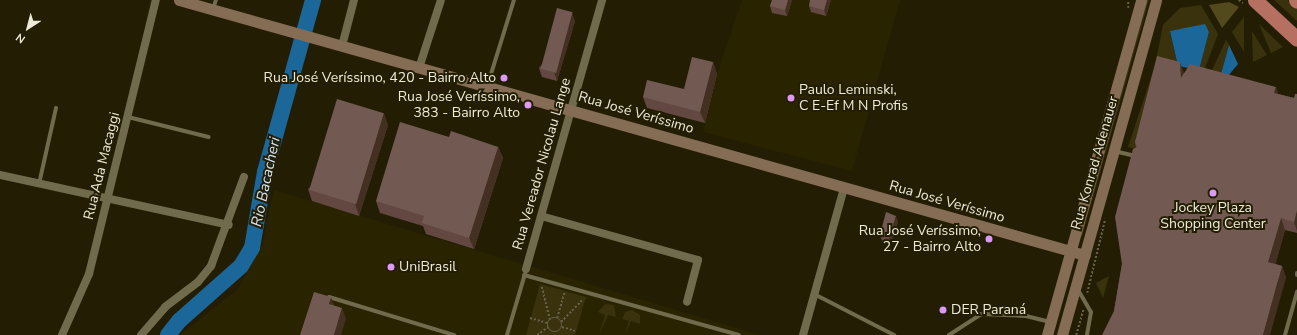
<!DOCTYPE html>
<meta charset="utf-8">
<style>
body{margin:0}
#map{position:relative;width:1297px;height:335px;overflow:hidden;background:#231e03;font-family:"Nunito Sans",sans-serif}
div>[style]{position:absolute}
.built>*{inset:0;background:#2a2300}
.green>*{inset:0;background:#39320c}
.forest>*{inset:0;background:#52491c}
.water>*{inset:0;background:#1c679a}
.river>*{height:16px;margin:-8px;padding:0 8px;transform-origin:8px;border-radius:8px;background:#1c679a}
.path>*{height:1.5px;margin-top:-0.75px;transform-origin:0;background:repeating-linear-gradient(90deg,#66614a 0 2px,transparent 0 4px)}
.path>.ring{margin:-0.75px;padding:0;box-sizing:content-box;background:none;border:1.5px solid #66614a;border-radius:50%}
.lane>*{height:4px;margin:-2px;padding:0 2px;transform-origin:2px;border-radius:2px;background:#716b4e}
.street>*{height:8px;margin:-4px;padding:0 4px;transform-origin:4px;border-radius:4px;background:#716b4e}
.secondary>*{height:11px;margin:-5.5px;padding:0 5.5px;transform-origin:5.5px;border-radius:5.5px;background:#856c54}
.highway>*{height:15px;margin:-7.5px;padding:0 7.5px;transform-origin:7.5px;border-radius:7.5px;background:#b57062}
.wall>*{inset:0;background:#634841}
.shaded-wall>*{inset:0;background:#433022}
.building>*{inset:0;background:#725a52;transform-origin:0 0}
.dots>*{width:11px;height:11px;translate:-50% -50%;box-sizing:border-box;border:2px solid #231e03;border-radius:50%}
span{translate:-50% -50%;white-space:nowrap;text-align:center;line-height:1.15;-webkit-text-stroke:4px #231e03;paint-order:stroke}
.poi-label{font-size:14px;color:#edeada}
.right{translate:-100% -50%;text-align:right}
.left{translate:0 -50%;text-align:left}
.street-label{font-size:14px;color:#edeada}
.water-label{font-size:15px;color:#d3e4f3;font-style:italic}
.north{position:absolute;left:8px;top:8px;width:40px;height:40px;-webkit-text-stroke:3px #231e03;paint-order:stroke;rotate:216deg;font-size:11px;font-weight:700;line-height:16px;text-align:center;color:#edeada}
.north::after{content:'';display:block;margin:auto;width:14px;height:18px;background:#edeada;clip-path:polygon(50% 0,100% 100%,50% 72%,0 100%)}
</style>
<div id="map">
<div class="built">
<div style="clip-path:polygon(742px 0,900px 0,852px 171px,703px 132px,717px 74px)"></div>
<div style="clip-path:polygon(274px 190px,760px 335px,180px 335px,238px 289px,262px 245px)"></div>
</div>
<div class="green">
<div style="clip-path:polygon(1146px 0,1149px 0,1082px 236px,1080px 236px)"></div>
<div style="clip-path:polygon(1274px 0,1288px 0,1297px 9px,1297px 21px)"></div>
<div style="clip-path:polygon(1201px 5px,1218px 34px,1204px 71px,1199px 70px,1209px 32px,1205px 25px,1170px 31px,1178px 66px,1140px 150px,1128px 147px,1155px 65px,1163px 25px,1180px 8px)"></div>
<div style="clip-path:polygon(1244px 17px,1244px 52px,1232px 32px)"></div>
<div style="clip-path:polygon(1259px 24px,1283px 47px,1271px 53px)"></div>
<div style="clip-path:polygon(1252px 31px,1267px 55px,1253px 62px)"></div>
<div style="clip-path:polygon(1226px 40px,1229px 45px,1221px 74px,1211px 72px)"></div>
<div style="clip-path:polygon(1109px 276px,1103px 298px,1096px 283px)"></div>
<div style="clip-path:polygon(540px 284px,586px 297px,575px 335px,526px 335px)"></div>
<div style="clip-path:polygon(605px 304px,614px 305px,616px 317px,608px 315px,599px 335px,605px 315px,598px 312px)"></div>
<div style="clip-path:polygon(632px 310px,640px 315px,640px 324px,631px 321px,625px 335px,629px 321px,622px 319px,625px 312px)"></div>
</div>
<div class="forest">
<div style="clip-path:polygon(1229px 2px,1239px 7px,1222px 28px,1209px 5px)"></div>
</div>
<div class="water">
<div style="clip-path:polygon(1205px 24px,1209px 32px,1199px 70px,1178px 66px,1170px 31px)"></div>
<div style="clip-path:polygon(1229px 45px,1238px 64px,1228px 76px,1221px 74px)"></div>
</div>
<div class="river">
<div style="left:168px;top:335px;width:18px;rotate:-52deg"></div>
<div style="left:179px;top:321px;width:83px;rotate:-41.6deg"></div>
<div style="left:241px;top:266px;width:21px;rotate:-59deg"></div>
<div style="left:252px;top:248px;width:77px;rotate:-80.3deg"></div>
<div style="left:265px;top:172px;width:179px;rotate:-74.4deg"></div>
</div>
<div class="path">
<div style="left:1239px;top:0;width:5px;rotate:37deg"></div>
<div style="left:1128px;top:8px;width:8px;rotate:-90deg"></div>
<div style="left:542px;top:287px;width:34px;rotate:76deg"></div>
<div style="left:1087px;top:293px;width:76px;rotate:-76.3deg"></div>
<div class="ring" style="left:548px;top:318px;width:12.5px;height:12.5px"></div>
<div style="left:530px;top:318px;width:19px;rotate:16deg"></div>
<div style="left:557px;top:318px;width:26px;rotate:-74deg"></div>
<div style="left:561px;top:322px;width:32px;rotate:-46deg"></div>
<div style="left:562px;top:327px;width:15px;rotate:16deg"></div>
<div style="left:537px;top:335px;width:14px;rotate:-36deg"></div>
<div style="left:1076px;top:335px;width:26px;rotate:-74deg"></div>
</div>
<div class="lane">
<div style="left:213px;top:9px;width:9px;rotate:-72deg"></div>
<div style="left:487px;top:87px;width:91px;rotate:-72.8deg"></div>
<div style="left:128px;top:117px;width:83px;rotate:13.9deg"></div>
<div style="left:1114px;top:151px;width:22px;rotate:13deg"></div>
<div style="left:39px;top:184px;width:78px;rotate:-77.4deg"></div>
<div style="left:1297px;top:273px;width:2px;rotate:90deg"></div>
<div style="left:524px;top:275px;width:223px;rotate:15.6deg"></div>
<div style="left:1077px;top:288px;width:28px;rotate:60deg"></div>
<div style="left:1091px;top:312px;width:23px;rotate:100deg"></div>
<div style="left:814px;top:294px;width:90px;rotate:27.1deg"></div>
<div style="left:329px;top:297px;width:131px;rotate:16.9deg"></div>
<div style="left:507px;top:335px;width:64px;rotate:-73.6deg"></div>
<div style="left:949px;top:335px;width:38px;rotate:-33deg"></div>
<div style="left:981px;top:314px;width:45px;rotate:2.5deg"></div>
<div style="left:1026px;top:316px;width:25px;rotate:14deg"></div>
<div style="left:1285px;top:335px;width:45px;rotate:-74.4deg"></div>
</div>
<div class="street">
<div style="left:342px;top:46px;width:48px;rotate:-75.4deg"></div>
<div style="left:419px;top:68px;width:71px;rotate:-72.1deg"></div>
<div style="left:0;top:175px;width:234px;rotate:12.3deg"></div>
<div style="left:541px;top:216px;width:163px;rotate:15.7deg"></div>
<div style="left:698px;top:260px;width:43px;rotate:104.7deg"></div>
<div style="left:526px;top:269px;width:280px;rotate:-74.2deg"></div>
<div style="left:62px;top:335px;width:67px;rotate:-66.1deg"></div>
<div style="left:89px;top:274px;width:282px;rotate:-76.3deg"></div>
<div style="left:141px;top:335px;width:37px;rotate:-49deg"></div>
<div style="left:165px;top:307px;width:41px;rotate:-37.1deg"></div>
<div style="left:198px;top:282px;width:21px;rotate:-51deg"></div>
<div style="left:211px;top:266px;width:95px;rotate:-69.7deg"></div>
<div style="left:803px;top:335px;width:153px;rotate:-74.4deg"></div>
</div>
<div class="secondary">
<div style="left:179px;top:0;width:941px;rotate:15.72deg"></div>
<div style="left:1047px;top:335px;width:348px;rotate:-74.3deg"></div>
<div style="left:1062px;top:335px;width:348px;rotate:-74.3deg"></div>
</div>
<div class="highway">
<div style="left:1255px;top:0;width:57px;rotate:42.9deg"></div>
<div style="left:1296px;top:0;width:1px;rotate:45deg"></div>
</div>
<div class="wall">
<div style="clip-path:polygon(792px 0,787px 16px,772px 13px,770px 6px)"></div>
<div style="clip-path:polygon(831px 0,826px 16px,811px 12px,809px 6px)"></div>
<div style="clip-path:polygon(575px 21px,557px 81px,542px 77px,539px 68px)"></div>
<div style="clip-path:polygon(713px 62px,717px 74px,705px 123px,647px 108px,643px 97px,684px 89px)"></div>
<div style="clip-path:polygon(1184px 73px,1278px 94px,1294px 98px,1297px 94px,1297px 233px,1285px 230px,1275px 264px,1282px 266px,1286px 278px,1114px 311px,1122px 264px,1136px 147px,1135px 142px)"></div>
<div style="clip-path:polygon(388px 125px,359px 216px,312px 201px,308px 189px)"></div>
<div style="clip-path:polygon(449px 137px,498px 147px,503px 158px,474px 249px,426px 234px,423px 226px,380px 213px,376px 201px)"></div>
<div style="clip-path:polygon(898px 222px,891px 243px,882px 241px,880px 235px)"></div>
</div>
<div class="shaded-wall">
<div style="clip-path:polygon(788px 0,792px 0,787px 16px,785px 10px)"></div>
<div style="clip-path:polygon(827px 0,831px 0,826px 16px,824px 10px)"></div>
<div style="clip-path:polygon(572px 12px,575px 21px,557px 81px,554px 72px)"></div>
<div style="clip-path:polygon(713px 62px,717px 74px,705px 123px,700px 112px)"></div>
<div style="clip-path:polygon(1180px 62px,1184px 73px,1181px 78px)"></div>
<div style="clip-path:polygon(1276px 87px,1280px 99px,1274px 93px)"></div>
<div style="clip-path:polygon(384px 113px,388px 125px,359px 216px,355px 204px)"></div>
<div style="clip-path:polygon(498px 147px,503px 158px,474px 249px,469px 238px)"></div>
<div style="clip-path:polygon(1297px 210px,1297px 231px,1294px 222px)"></div>
<div style="clip-path:polygon(896px 216px,898px 222px,891px 243px,889px 237px)"></div>
<div style="clip-path:polygon(1281px 218px,1285px 230px,1273px 274px,1268px 262px)"></div>
<div style="clip-path:polygon(1282px 266px,1286px 278px,1270px 335px,1263px 335px)"></div>
<div style="clip-path:polygon(331px 297px,335px 308px,329px 304px)"></div>
<div style="clip-path:polygon(342px 308px,346px 319px,341px 335px,334px 335px)"></div>
</div>
<div class="building">
<div style="clip-path:polygon(772px 0,788px 0,785px 10px,770px 6px)"></div>
<div style="clip-path:polygon(810px 0,827px 0,824px 10px,809px 6px)"></div>
<div style="left:557px;top:8px;width:16px;height:63px;rotate:15deg"></div>
<div style="clip-path:polygon(1157px 56px,1180px 62px,1181px 78px,1190px 64px,1276px 87px,1274px 93px,1294px 98px,1295px 94px,1297px 94px,1297px 210px,1294px 222px,1281px 218px,1268px 262px,1282px 266px,1263px 335px,1102px 335px,1114px 311px,1122px 264px,1115px 217px,1133px 149px,1137px 147px,1135px 142px)"></div>
<div style="clip-path:polygon(692px 57px,713px 62px,700px 112px,643px 97px,647px 80px,684px 89px)"></div>
<div style="left:337px;top:99px;width:49px;height:95px;rotate:17deg"></div>
<div style="clip-path:polygon(400px 122px,449px 137px,451px 131px,498px 147px,469px 238px,422px 223px,424px 216px,376px 201px)"></div>
<div style="clip-path:polygon(886px 212px,896px 216px,889px 237px,880px 235px)"></div>
<div style="clip-path:polygon(314px 292px,331px 297px,329px 304px,342px 308px,334px 335px,300px 335px)"></div>
</div>
<div class="dots">
<div style="left:504px;top:78px;background:#dc99f5"></div>
<div style="left:791px;top:98px;background:#dc99f5"></div>
<div style="left:528px;top:105px;background:#dc99f5"></div>
<div style="left:1213px;top:193px;background:#dc99f5"></div>
<div style="left:989px;top:239px;background:#dc99f5"></div>
<div style="left:391px;top:267px;background:#dc99f5"></div>
<div style="left:943px;top:310px;background:#dc99f5"></div>
</div>
<div class="poi-label">
<span class="right" style="left:496px;top:78px">Rua José Veríssimo, 420 - Bairro Alto</span>
<span class="left" style="left:799px;top:98px">Paulo Leminski,<br>C E-Ef M N Profis</span>
<span class="right" style="left:520px;top:105px">Rua José Veríssimo,<br>383 - Bairro Alto</span>
<span style="left:1213px;top:216px">Jockey Plaza<br>Shopping Center</span>
<span class="right" style="left:981px;top:239px">Rua José Veríssimo,<br>27 - Bairro Alto</span>
<span class="left" style="left:399px;top:267px">UniBrasil</span>
<span class="left" style="left:951px;top:310px">DER Paraná</span>
</div>
<div class="street-label">
<span style="left:636px;top:113px;rotate:16deg">Rua José Veríssimo</span>
<span style="left:1095px;top:163px;rotate:-74deg">Rua Konrad Adenauer</span>
<span style="left:542px;top:164px;rotate:-74deg">Rua Vereador Nicolau Lange</span>
<span style="left:102px;top:166px;rotate:-76deg">Rua Ada Macaggi</span>
<span style="left:947px;top:202px;rotate:16deg">Rua José Veríssimo</span>
</div>
<div class="water-label">
<span style="left:266px;top:182px;rotate:-78deg">Rio Bacacheri</span>
</div>
<div class="north">N</div>
</div>
